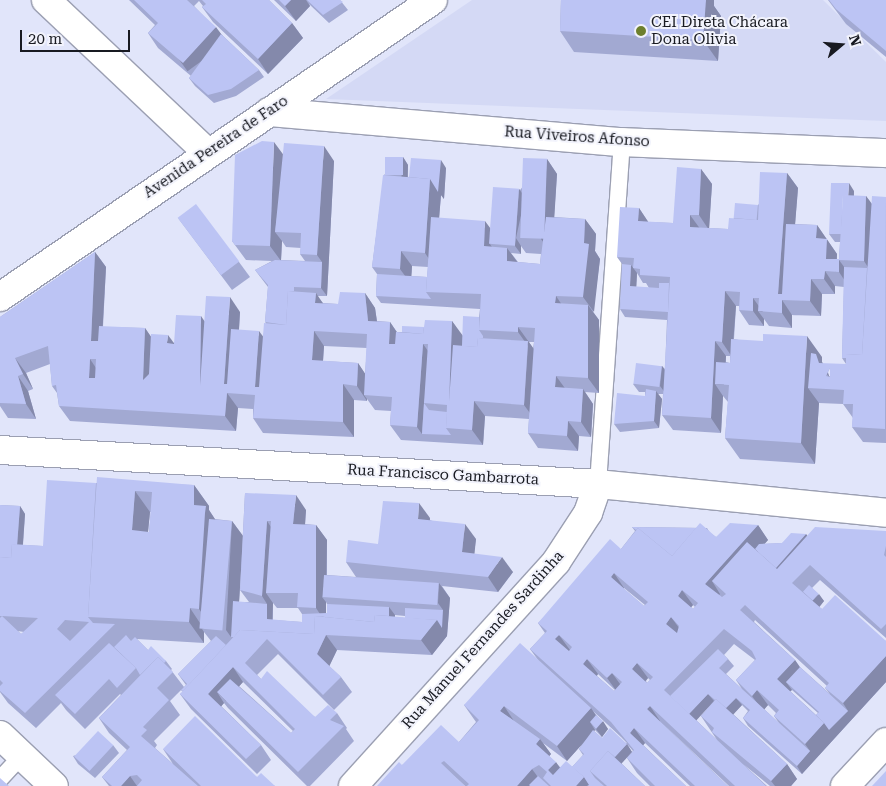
<!DOCTYPE html>
<meta charset="utf-8">
<style>
body{margin:0}
#map{position:relative;width:886px;height:786px;overflow:hidden;background:#e1e5fa;font-family:"Roboto Serif",serif}
div>[style]{position:absolute}
.built>*{inset:0;background:#d4d9f5}
.roads{filter:drop-shadow(1px 0 #9b9fb2) drop-shadow(-1px 0 #9b9fb2) drop-shadow(0 1px #9b9fb2) drop-shadow(0 -1px #9b9fb2)}
.lane>*{height:16px;margin:-8px;padding:0 8px;transform-origin:8px;border-radius:8px;background:#fff}
.street>*{height:28px;margin:-14px;padding:0 14px;transform-origin:14px;border-radius:14px;background:#fff}
.wall>*{inset:0;background:#a2a9d2}
.shaded-wall>*{inset:0;background:#8489ab;transform-origin:0 0}
.building>*{inset:0;background:#bcc4f4;transform-origin:0 0}
.dots>*{width:14px;height:14px;translate:-50% -50%;box-sizing:border-box;border:2px solid #f2f3fc;border-radius:50%}
span{translate:-50% -50%;white-space:nowrap;text-align:center;line-height:1.15;-webkit-text-stroke:4px #f2f3fc;paint-order:stroke}
.poi-label{font-size:15px;color:#181a21}
.left{translate:0 -50%;text-align:left}
.street-label{font-size:15px;color:#181a21}
.north{position:absolute;left:816px;top:20px;width:50px;height:50px;-webkit-text-stroke:4px #f2f3fc;paint-order:stroke;rotate:72deg;font-size:14px;font-weight:700;line-height:20px;text-align:center;color:#181a21}
.north::after{content:'';display:block;margin:auto;width:18px;height:22px;background:#181a21;clip-path:polygon(50% 0,100% 100%,50% 72%,0 100%)}
.scale{position:absolute;left:20px;top:30px;width:110px;height:22px;box-sizing:border-box;border:2px solid #181a21;border-top:0;padding-left:6px;font-size:15px;line-height:18px;white-space:nowrap;color:#181a21;-webkit-text-stroke:4px #f2f3fc;paint-order:stroke}
</style>
<div id="map">
<div class="built">
<div style="clip-path:polygon(472px 0,823px 0,886px 62px,886px 121px,326px 99px)"></div>
</div>
<div class="roads">
<div class="lane">
<div style="left:598px;top:484px;width:343px;rotate:-86deg"></div>
<div style="left:0;top:779px;width:33px;rotate:-47deg"></div>
</div>
<div class="street">
<div style="left:46px;top:0;width:223px;rotate:43.4deg"></div>
<div style="left:269px;top:112px;width:354px;rotate:4.9deg"></div>
<div style="left:622px;top:142px;width:264px;rotate:2.4deg"></div>
<div style="left:0;top:297px;width:525px;rotate:-34.45deg"></div>
<div style="left:0;top:450px;width:599px;rotate:3.25deg"></div>
<div style="left:598px;top:484px;width:289px;rotate:5.7deg"></div>
<div style="left:0;top:735px;width:74px;rotate:43.4deg"></div>
<div style="left:353px;top:786px;width:302px;rotate:-47.8deg"></div>
<div style="left:556px;top:562px;width:59px;rotate:-56.9deg"></div>
<div style="left:588px;top:513px;width:31px;rotate:-71deg"></div>
<div style="left:845px;top:786px;width:60px;rotate:-47deg"></div>
</div>
</div>
<div class="wall">
<div style="clip-path:polygon(129px 0,269px 0,292px 23px,303px 38px,268px 74px,213px 22px,202px 7px,203px 6px,199px 1px,194px 6px,221px 34px,259px 70px,264px 77px,236px 96px,214px 103px,195px 86px,189px 78px,191px 76px,158px 48px,148px 33px,155px 25px)"></div>
<div style="clip-path:polygon(274px 0,340px 0,348px 10px,329px 23px,309px 4px,310px 6px,296px 21px)"></div>
<div style="clip-path:polygon(561px 0,714px 0,714px 6px,721px 16px,718px 61px,574px 52px,560px 31px)"></div>
<div style="clip-path:polygon(828px 0,886px 0,886px 57px,846px 24px)"></div>
<div style="clip-path:polygon(evenodd,282px 154px,334px 161px,327px 296px,317px 296px,323px 303px,338px 304px,365px 293px,375px 308px,377px 321px,390px 322px,397px 332px,402px 332px,452px 321px,462px 336px,479px 317px,480px 309px,381px 303px,376px 296px,377px 274px,372px 267px,384px 175px,403px 157px,408px 165px,408px 177px,446px 168px,444px 199px,441px 195px,439px 218px,491px 229px,519px 189px,520px 190px,547px 159px,557px 174px,554px 217px,585px 219px,596px 234px,595px 251px,600px 259px,593px 312px,599px 320px,599px 393px,585px 392px,593px 404px,591px 437px,579px 436px,578px 451px,538px 448px,528px 433px,529px 419px,485px 416px,483px 445px,401px 440px,390px 425px,391px 411px,375px 410px,367px 399px,367px 401px,354px 400px,354px 437px,263px 433px,253px 418px,253px 409px,238px 408px,236px 431px,70px 421px,59px 406px,57px 393px,52px 386px,50px 364px,26px 373px,33px 389px,28px 391px,36px 419px,8px 418px,0 406px,0 317px,95px 252px,106px 267px,103px 327px,145px 328px,151px 337px,174px 343px,204px 321px,240px 312px,239px 330px,263px 337px,266px 323px,265px 322px,268px 287px,255px 270px,272px 261px,246px 260px,232px 241px,282px 154px,282px 241px,286px 247px,301px 248px,300px 254px,305px 261px,281px 260px,282px 241px,282px 154px,521px 246px,526px 253px,541px 254px,540px 264px,518px 262px,511px 253px,521px 254px,521px 246px,282px 154px,412px 266px,428px 267px,427px 277px,411px 276px,412px 266px,282px 154px,529px 342px,534px 342px,533px 349px,529px 342px,282px 154px,324px 346px,367px 348px,365px 374px,358px 363px,323px 361px,324px 346px)"></div>
<div style="clip-path:polygon(evenodd,701px 169px,712px 184px,709px 228px,728px 229px,734px 218px,758px 205px,787px 173px,798px 188px,795px 224px,817px 225px,837px 254px,837px 259px,839px 259px,840px 242px,835px 242px,829px 234px,854px 191px,854px 196px,866px 196px,872px 204px,886px 197px,886px 443px,863px 442px,852px 427px,853px 418px,843px 404px,819px 403px,815px 464px,740px 459px,725px 438px,728px 402px,723px 396px,721px 433px,673px 430px,662px 415px,663px 394px,658px 394px,662px 399px,659px 428px,620px 432px,614px 424px,645px 396px,645px 392px,639px 392px,633px 384px,662px 366px,665px 369px,667px 320px,625px 317px,620px 309px,622px 264px,617px 257px,639px 208px,648px 222px,673px 223px,701px 169px,637px 273px,643px 283px,646px 283px,649px 288px,636px 287px,637px 273px,701px 169px,835px 286px,844px 287px,842px 358px,846px 364px,823px 364px,822px 362px,822px 357px,734px 339px,736px 306px,739px 306px,739px 310px,749px 325px,764px 326px,764px 319px,769px 326px,792px 328px,792px 315px,821px 316px,822px 294px,835px 294px,835px 286px,701px 169px,726px 356px,730px 356px,730px 363px,726px 362px,726px 356px,701px 169px,830px 368px,830px 377px,829px 376px,828px 372px,830px 368px)"></div>
<div style="clip-path:polygon(178px 218px,239px 262px,250px 277px,232px 290px)"></div>
<div style="clip-path:polygon(evenodd,96px 483px,194px 485px,209px 506px,209px 510px,215px 519px,232px 521px,243px 536px,239px 602px,249px 602px,240px 590px,245px 493px,306px 510px,305px 524px,316px 525px,327px 540px,327px 575px,356px 577px,346px 562px,378px 544px,430px 518px,430px 520px,476px 539px,474px 554px,513px 572px,498px 592px,442px 586px,450px 598px,447px 636px,432px 655px,337px 650px,329px 666px,341px 677px,352px 692px,334px 710px,278px 654px,257px 675px,261px 679px,315px 717px,337px 713px,347px 728px,346px 729px,354px 741px,310px 786px,307px 786px,228px 708px,224px 703px,221px 706px,261px 745px,271px 760px,257px 774px,191px 709px,180px 694px,183px 692px,181px 690px,186px 685px,178px 674px,211px 641px,204px 632px,204px 643px,137px 639px,148px 650px,166px 661px,172px 669px,171px 670px,184px 687px,170px 701px,180px 715px,154px 741px,157px 745px,155px 748px,173px 764px,163px 749px,257px 777px,275px 786px,109px 786px,102px 777px,127px 750px,109px 733px,99px 718px,121px 695px,120px 694px,85px 729px,66px 710px,61px 703px,36px 728px,8px 703px,0 692px,0 505px,20px 506px,25px 514px,23px 545px,43px 546px,96px 483px,150px 512px,151px 512px,149px 532px,148px 532px,150px 512px,96px 483px,326px 602px,327px 604px,327px 613px,326px 613px,326px 602px,96px 483px,273px 603px,277px 608px,298px 608px,302px 614px,302px 622px,273px 620px,273px 603px,96px 483px,395px 615px,405px 616px,405px 618px,395px 617px,395px 615px,96px 483px,18px 631px,24px 632px,21px 634px,18px 631px,96px 483px,243px 682px,293px 731px,291px 733px,239px 686px,243px 682px)"></div>
<div style="clip-path:polygon(evenodd,758px 525px,768px 540px,764px 544px,782px 543px,806px 534px,807px 536px,886px 531px,886px 638px,820px 580px,812px 588px,824px 601px,819px 607px,822px 609px,886px 641px,886px 682px,802px 774px,748px 726px,743px 718px,748px 711px,742px 705px,733px 714px,787px 764px,797px 779px,791px 786px,770px 786px,743px 764px,767px 786px,729px 786px,660px 721px,728px 786px,690px 786px,645px 743px,643px 745px,686px 786px,650px 786px,637px 773px,627px 758px,633px 751px,627px 744px,632px 752px,621px 763px,645px 786px,465px 786px,454px 776px,402px 765px,459px 742px,476px 722px,464px 705px,538px 660px,530px 649px,545px 633px,538px 623px,621px 549px,635px 531px,632px 527px,707px 528px,710px 533px,716px 537px,758px 525px,624px 588px,645px 605px,644px 606px,624px 589px,624px 588px,758px 525px,693px 605px,695px 607px,693px 609px,691px 607px,693px 605px,758px 525px,755px 620px,827px 686px,825px 688px,830px 694px,800px 667px,795px 660px,754px 622px,755px 620px,758px 525px,734px 644px,755px 660px,736px 680px,742px 689px,726px 674px,734px 666px,728px 659px,724px 655px,734px 644px,758px 525px,598px 674px,615px 690px,614px 691px,597px 676px,598px 674px,758px 525px,648px 678px,650px 680px,647px 683px,646px 681px,648px 678px,758px 525px,792px 690px,818px 713px,816px 715px,790px 691px,792px 690px,758px 525px,714px 701px,701px 716px,717px 740px,696px 720px,714px 701px,758px 525px,768px 705px,776px 713px,774px 716px,779px 723px,764px 709px,768px 705px,758px 525px,593px 711px,621px 737px,627px 743px,602px 738px,594px 731px,595px 730px,602px 737px,608px 729px,593px 711px,758px 525px,543px 743px,567px 761px,582px 744px,579px 749px,583px 755px,572px 767px,560px 767px,549px 756px,551px 754px,543px 743px)"></div>
<div style="clip-path:polygon(113px 745px,119px 753px,95px 778px,78px 764px,73px 756px)"></div>
</div>
<div class="shaded-wall">
<div style="clip-path:polygon(291px 0,306px 0,310px 6px,296px 21px,285px 6px)"></div>
<div style="clip-path:polygon(703px 0,714px 0,714px 6px,721px 16px,718px 61px,703px 40px)"></div>
<div style="clip-path:polygon(292px 23px,303px 38px,268px 74px,258px 59px)"></div>
<div style="left:216px;top:27px;width:19px;height:49px;rotate:54deg"></div>
<div style="clip-path:polygon(274px 142px,285px 157px,275px 232px,282px 241px,281px 261px,270px 246px)"></div>
<div style="clip-path:polygon(324px 146px,334px 161px,327px 296px,321px 288px,322px 262px,317px 255px)"></div>
<div style="clip-path:polygon(403px 157px,408px 165px,407px 191px,401px 183px)"></div>
<div style="clip-path:polygon(547px 159px,557px 174px,552px 254px,541px 239px)"></div>
<div style="clip-path:polygon(441px 160px,446px 168px,444px 199px,441px 195px,435px 268px,425px 253px,430px 179px)"></div>
<div style="clip-path:polygon(701px 169px,712px 184px,709px 230px,699px 215px)"></div>
<div style="clip-path:polygon(787px 173px,798px 188px,789px 300px,778px 294px)"></div>
<div style="clip-path:polygon(849px 183px,854px 191px,852px 243px,846px 235px)"></div>
<div style="clip-path:polygon(519px 189px,525px 197px,516px 238px,521px 246px,521px 254px,515px 246px)"></div>
<div style="clip-path:polygon(866px 196px,877px 211px,871px 272px,864px 261px)"></div>
<div style="clip-path:polygon(639px 208px,649px 223px,638px 221px)"></div>
<div style="clip-path:polygon(690px 215px,701px 230px,690px 227px)"></div>
<div style="clip-path:polygon(585px 219px,596px 234px,595px 251px,600px 259px,594px 312px,583px 297px,584px 243px)"></div>
<div style="clip-path:polygon(485px 221px,496px 236px,490px 244px,495px 252px,484px 246px)"></div>
<div style="clip-path:polygon(817px 225px,837px 254px,836px 272px,826px 259px,816px 238px)"></div>
<div style="clip-path:polygon(507px 248px,518px 263px,507px 261px)"></div>
<div style="clip-path:polygon(401px 251px,412px 266px,411px 284px,400px 269px)"></div>
<div style="clip-path:polygon(95px 252px,106px 267px,101px 356px,91px 341px)"></div>
<div style="clip-path:polygon(839px 260px,850px 275px,849px 287px,839px 272px)"></div>
<div style="clip-path:polygon(631px 265px,637px 273px,636px 294px,630px 286px)"></div>
<div style="clip-path:polygon(825px 271px,835px 286px,835px 294px,824px 279px)"></div>
<div style="clip-path:polygon(811px 279px,822px 294px,821px 316px,810px 301px)"></div>
<div style="clip-path:polygon(725px 291px,736px 306px,732px 357px,722px 342px)"></div>
<div style="clip-path:polygon(316px 293px,326px 308px,315px 303px)"></div>
<div style="clip-path:polygon(365px 293px,375px 308px,379px 336px,368px 321px)"></div>
<div style="clip-path:polygon(556px 296px,566px 311px,555px 303px)"></div>
<div style="clip-path:polygon(230px 297px,240px 312px,235px 393px,224px 384px)"></div>
<div style="clip-path:polygon(753px 298px,763px 312px,758px 311px,764px 319px,764px 326px,753px 311px)"></div>
<div style="clip-path:polygon(782px 300px,792px 315px,792px 328px,782px 313px)"></div>
<div style="clip-path:polygon(588px 305px,599px 320px,599px 393px,588px 378px)"></div>
<div style="clip-path:polygon(201px 316px,211px 331px,200px 386px)"></div>
<div style="clip-path:polygon(452px 321px,463px 336px,462px 353px,449px 402px)"></div>
<div style="clip-path:polygon(390px 322px,400px 337px,399px 359px,389px 344px)"></div>
<div style="clip-path:polygon(518px 327px,539px 356px,535px 420px,524px 405px,528px 346px,518px 332px)"></div>
<div style="clip-path:polygon(145px 328px,156px 344px,153px 395px,143px 380px)"></div>
<div style="clip-path:polygon(259px 331px,270px 346px,265px 402px,255px 387px)"></div>
<div style="clip-path:polygon(314px 331px,324px 346px,322px 375px,312px 360px)"></div>
<div style="clip-path:polygon(168px 335px,179px 350px,167px 343px)"></div>
<div style="clip-path:polygon(807px 336px,822px 357px,822px 362px,826px 369px,830px 378px,821px 367px,808px 388px,819px 403px,815px 464px,801px 443px)"></div>
<div style="clip-path:polygon(715px 341px,726px 356px,724px 385px,715px 384px,723px 396px,721px 433px,711px 418px)"></div>
<div style="clip-path:polygon(423px 344px,433px 358px,424px 403px,422px 434px,417px 427px)"></div>
<div style="clip-path:polygon(15px 358px,26px 373px,33px 389px,23px 374px)"></div>
<div style="clip-path:polygon(90px 359px,100px 374px,99px 393px,89px 378px)"></div>
<div style="clip-path:polygon(358px 363px,368px 378px,364px 395px,367px 399px,367px 401px,357px 386px)"></div>
<div style="clip-path:polygon(662px 366px,668px 374px,666px 394px,660px 386px)"></div>
<div style="clip-path:polygon(18px 376px,28px 391px,36px 419px,26px 404px)"></div>
<div style="clip-path:polygon(556px 376px,567px 391px,555px 387px)"></div>
<div style="clip-path:polygon(343px 384px,354px 400px,354px 437px,343px 422px)"></div>
<div style="clip-path:polygon(583px 389px,593px 404px,591px 437px,581px 422px)"></div>
<div style="clip-path:polygon(656px 391px,662px 399px,659px 428px,654px 421px)"></div>
<div style="clip-path:polygon(227px 393px,238px 408px,236px 431px,225px 416px)"></div>
<div style="clip-path:polygon(474px 401px,485px 416px,483px 445px,472px 430px)"></div>
<div style="clip-path:polygon(568px 421px,579px 436px,578px 451px,567px 436px)"></div>
<div style="clip-path:polygon(194px 485px,209px 506px,209px 510px,220px 527px,213px 629px,199px 609px,194px 505px)"></div>
<div style="clip-path:polygon(135px 491px,150px 512px,146px 551px,132px 530px)"></div>
<div style="clip-path:polygon(296px 495px,306px 510px,304px 539px,293px 524px)"></div>
<div style="clip-path:polygon(419px 503px,430px 518px,428px 534px,418px 519px)"></div>
<div style="clip-path:polygon(20px 506px,25px 514px,21px 570px,16px 562px)"></div>
<div style="clip-path:polygon(232px 521px,243px 536px,237px 637px,231px 637px,226px 630px)"></div>
<div style="clip-path:polygon(267px 521px,277px 536px,266px 593px,273px 603px,272px 627px,267px 619px,267px 604px,262px 596px)"></div>
<div style="clip-path:polygon(465px 524px,476px 539px,473px 567px,462px 552px)"></div>
<div style="clip-path:polygon(316px 525px,327px 540px,326px 597px,322px 597px,326px 602px,326px 623px,316px 608px)"></div>
<div style="clip-path:polygon(758px 525px,768px 540px,757px 553px,712px 581px,720px 594px,716px 599px,705px 584px)"></div>
<div style="clip-path:polygon(806px 534px,812px 542px,780px 577px,775px 569px)"></div>
<div style="clip-path:polygon(502px 557px,513px 572px,498px 592px,488px 577px)"></div>
<div style="clip-path:polygon(614px 573px,624px 588px,621px 592px,611px 577px)"></div>
<div style="clip-path:polygon(439px 583px,450px 598px,447px 636px,432px 655px,421px 640px,443px 610px,438px 603px)"></div>
<div style="clip-path:polygon(682px 590px,693px 605px,688px 611px,678px 596px)"></div>
<div style="clip-path:polygon(819px 594px,824px 601px,817px 610px,811px 602px)"></div>
<div style="clip-path:polygon(389px 607px,395px 615px,394px 631px,388px 623px)"></div>
<div style="clip-path:polygon(190px 608px,204px 629px,202px 629px,204px 632px,204px 643px,189px 622px)"></div>
<div style="clip-path:polygon(671px 617px,682px 632px,676px 639px,666px 624px)"></div>
<div style="clip-path:polygon(326px 635px,337px 650px,328px 669px,317px 654px)"></div>
<div style="left:559px;top:635px;width:19px;height:6px;rotate:54deg"></div>
<div style="clip-path:polygon(886px 656px,886px 682px,802px 774px,797px 766px,810px 751px,805px 744px,824px 723px,848px 711px,843px 703px)"></div>
<div style="clip-path:polygon(587px 659px,598px 674px,594px 679px,583px 664px)"></div>
<div style="clip-path:polygon(795px 660px,805px 675px,786px 682px,792px 690px,787px 694px,777px 679px)"></div>
<div style="clip-path:polygon(637px 663px,648px 678px,643px 684px,632px 669px)"></div>
<div style="clip-path:polygon(233px 667px,243px 682px,226px 701px,217px 692px,224px 703px,219px 709px,208px 694px)"></div>
<div style="left:612px;top:673px;width:19px;height:7px;rotate:54deg"></div>
<div style="clip-path:polygon(757px 690px,768px 705px,763px 711px,752px 696px)"></div>
<div style="clip-path:polygon(708px 694px,714px 701px,694px 723px,688px 715px)"></div>
<div style="clip-path:polygon(736px 698px,742px 705px,731px 717px,725px 709px)"></div>
<div style="clip-path:polygon(504px 706px,514px 721px,500px 711px)"></div>
<div style="clip-path:polygon(650px 706px,660px 721px,658px 724px,647px 709px)"></div>
<div style="clip-path:polygon(591px 708px,601px 723px,603px 721px,608px 729px,602px 737px,596px 729px,590px 722px,595px 730px,567px 761px,557px 746px)"></div>
<div style="clip-path:polygon(634px 728px,645px 743px,641px 748px,630px 733px)"></div>
<div style="clip-path:polygon(540px 739px,551px 754px,547px 759px,536px 744px)"></div>
<div style="clip-path:polygon(627px 744px,632px 752px,604px 783px,597px 776px)"></div>
<div style="clip-path:polygon(556px 762px,566px 777px,559px 785px,548px 770px)"></div>
<div style="clip-path:polygon(787px 764px,797px 779px,791px 786px,775px 786px,771px 781px)"></div>
<div style="clip-path:polygon(532px 769px,543px 784px,530px 786px,517px 786px)"></div>
<div style="clip-path:polygon(130px 776px,137px 786px,121px 786px)"></div>
<div style="clip-path:polygon(584px 777px,590px 786px,576px 786px)"></div>
</div>
<div class="building">
<div style="clip-path:polygon(134px 0,187px 0,216px 27px,183px 63px,148px 33px,158px 23px)"></div>
<div style="clip-path:polygon(202px 0,269px 0,292px 23px,258px 59px,202px 7px,206px 4px)"></div>
<div style="clip-path:polygon(279px 0,291px 0,285px 6px)"></div>
<div style="clip-path:polygon(307px 0,340px 0,343px 2px,323px 15px)"></div>
<div style="clip-path:polygon(561px 0,706px 0,703px 40px,560px 31px)"></div>
<div style="clip-path:polygon(829px 0,886px 0,886px 51px,836px 9px)"></div>
<div style="clip-path:polygon(221px 34px,259px 70px,231px 89px,208px 95px,189px 78px)"></div>
<div style="clip-path:polygon(262px 141px,274px 142px,270px 246px,235px 245px,232px 241px,235px 155px)"></div>
<div style="clip-path:polygon(284px 143px,324px 146px,317px 255px,300px 254px,301px 233px,275px 232px)"></div>
<div style="left:385px;top:157px;width:18px;height:18px"></div>
<div style="clip-path:polygon(411px 158px,441px 160px,438px 192px,430px 179px,409px 177px)"></div>
<div style="left:523px;top:158px;width:24px;height:80px;rotate:2deg"></div>
<div style="clip-path:polygon(677px 167px,701px 169px,699px 215px,690px 215px,690px 227px,728px 229px,729px 218px,758px 220px,760px 172px,787px 173px,778px 294px,782px 294px,786px 224px,817px 225px,816px 238px,827px 239px,826px 259px,839px 259px,843px 195px,866px 196px,864px 261px,839px 260px,839px 272px,825px 271px,824px 279px,811px 279px,810px 301px,782px 300px,782px 313px,758px 311px,759px 298px,753px 298px,753px 311px,739px 310px,740px 292px,725px 291px,722px 342px,715px 341px,711px 418px,662px 415px,670px 277px,640px 275px,640px 269px,633px 268px,634px 258px,617px 257px,620px 207px,639px 208px,638px 221px,673px 223px)"></div>
<div style="clip-path:polygon(383px 175px,430px 179px,425px 253px,401px 251px,400px 269px,372px 267px)"></div>
<div style="clip-path:polygon(831px 183px,849px 183px,848px 196px,843px 195px,841px 234px,829px 234px)"></div>
<div style="left:493px;top:187px;width:26px;height:57px;rotate:4deg"></div>
<div style="clip-path:polygon(evenodd,872px 196px,886px 197px,885px 429px,852px 427px,853px 404px,843px 404px,844px 390px,808px 388px,811px 353px,816px 354px,819px 363px,846px 364px,846px 354px,862px 355px,872px 196px,830px 368px,830px 377px,826px 376px,830px 368px)"></div>
<div style="left:735px;top:203px;width:23px;height:15px;rotate:5deg"></div>
<div style="left:196px;top:204px;width:72px;height:23px;rotate:53deg"></div>
<div style="clip-path:polygon(431px 217px,485px 221px,484px 246px,507px 248px,507px 261px,540px 264px,546px 217px,585px 219px,584px 243px,589px 244px,583px 297px,556px 296px,555px 303px,588px 305px,588px 378px,556px 376px,555px 387px,583px 389px,581px 422px,568px 421px,567px 436px,528px 433px,535px 328px,518px 327px,518px 332px,479px 330px,481px 294px,426px 292px)"></div>
<div style="clip-path:polygon(evenodd,95px 252px,91px 341px,98px 341px,99px 326px,145px 328px,143px 380px,149px 374px,151px 334px,168px 335px,167px 343px,174px 344px,176px 315px,201px 316px,200px 386px,206px 296px,230px 297px,224px 384px,227px 384px,231px 329px,259px 331px,255px 387px,259px 387px,264px 323px,286px 325px,288px 291px,316px 293px,315px 303px,338px 304px,340px 292px,365px 293px,368px 321px,390px 322px,389px 344px,395px 344px,396px 332px,423px 334px,425px 320px,452px 321px,449px 402px,453px 345px,477px 347px,478px 338px,528px 341px,524px 405px,474px 401px,472px 430px,446px 428px,447px 405px,424px 403px,428px 344px,423px 344px,417px 427px,390px 425px,392px 397px,364px 395px,367px 334px,314px 331px,312px 360px,358px 363px,357px 386px,343px 384px,343px 422px,253px 418px,255px 395px,227px 393px,225px 416px,59px 406px,56px 385px,52px 386px,48px 346px,15px 358px,23px 374px,18px 376px,26px 404px,0 403px,0 317px,95px 252px,90px 359px,96px 359px,95px 378px,89px 378px,90px 359px)"></div>
<div style="clip-path:polygon(275px 260px,322px 262px,321px 288px,294px 287px,294px 291px,288px 291px,286px 325px,265px 322px,268px 285px,255px 270px)"></div>
<div style="clip-path:polygon(622px 264px,631px 265px,630px 286px,659px 288px,659px 283px,669px 283px,668px 312px,620px 309px)"></div>
<div style="clip-path:polygon(844px 267px,867px 268px,862px 355px,846px 354px,846px 358px,842px 358px)"></div>
<div style="clip-path:polygon(377px 274px,427px 277px,426px 292px,431px 299px,376px 296px)"></div>
<div style="clip-path:polygon(463px 316px,479px 317px,479px 330px,483px 336px,483px 338px,478px 338px,477px 347px,462px 346px)"></div>
<div style="clip-path:polygon(402px 326px,424px 327px,423px 334px,402px 332px)"></div>
<div style="clip-path:polygon(763px 334px,807px 336px,801px 443px,725px 438px,729px 385px,715px 384px,716px 362px,730px 363px,731px 339px,763px 341px)"></div>
<div style="left:636px;top:363px;width:26px;height:21px;rotate:7deg"></div>
<div style="clip-path:polygon(646px 389px,656px 391px,654px 421px,614px 424px,617px 393px,645px 396px)"></div>
<div style="clip-path:polygon(424px 403px,429px 410px,447px 412px,446px 428px,451px 435px,422px 434px)"></div>
<div style="clip-path:polygon(evenodd,97px 477px,194px 485px,194px 505px,206px 506px,205px 513px,199px 609px,190px 608px,189px 622px,88px 617px,97px 477px,135px 491px,152px 492px,149px 532px,132px 530px,135px 491px)"></div>
<div style="clip-path:polygon(evenodd,47px 480px,96px 483px,88px 617px,93px 623px,115px 624px,25px 713px,0 691px,0 686px,3px 683px,0 680px,0 618px,2px 616px,21px 634px,38px 618px,2px 616px,0 616px,0 557px,11px 558px,12px 544px,43px 546px,47px 480px,65px 620px,89px 622px,70px 641px,57px 629px,65px 620px)"></div>
<div style="clip-path:polygon(245px 493px,296px 495px,293px 524px,316px 525px,316px 608px,297px 607px,298px 593px,266px 593px,271px 521px,267px 521px,262px 596px,240px 590px)"></div>
<div style="clip-path:polygon(383px 501px,419px 503px,418px 519px,465px 524px,462px 552px,502px 557px,488px 577px,346px 562px,348px 540px,378px 544px)"></div>
<div style="clip-path:polygon(0 505px,20px 506px,17px 545px,12px 544px,11px 558px,0 557px)"></div>
<div style="left:209px;top:519px;width:23px;height:110px;rotate:5deg"></div>
<div style="clip-path:polygon(evenodd,700px 523px,716px 537px,730px 523px,758px 525px,705px 584px,722px 597px,726px 594px,712px 581px,747px 542px,777px 569px,815px 527px,886px 531px,886px 546px,884px 555px,886px 557px,886px 624px,881px 629px,810px 565px,792px 583px,822px 609px,835px 595px,886px 641px,886px 656px,843px 703px,825px 688px,829px 683px,745px 605px,740px 610px,795px 660px,777px 679px,824px 723px,805px 744px,774px 716px,779px 710px,757px 690px,752px 696px,736px 680px,756px 659px,752px 651px,724px 629px,664px 690px,766px 786px,735px 786px,650px 706px,647px 709px,728px 786px,695px 786px,634px 728px,630px 733px,686px 786px,655px 786px,627px 758px,634px 750px,611px 722px,530px 649px,547px 631px,538px 623px,610px 539px,621px 549px,638px 528px,672px 556px,700px 523px,614px 573px,648px 602px,644px 606px,611px 577px,614px 573px,700px 523px,682px 590px,698px 603px,693px 609px,678px 596px,682px 590px,700px 523px,671px 617px,679px 626px,677px 633px,666px 624px,671px 617px,700px 523px,559px 635px,572px 647px,569px 651px,555px 639px,559px 635px,700px 523px,587px 659px,607px 678px,612px 673px,622px 682px,614px 691px,583px 664px,587px 659px,700px 523px,637px 663px,653px 677px,647px 683px,632px 669px,637px 663px)"></div>
<div style="clip-path:polygon(632px 527px,696px 528px,672px 556px,638px 528px,636px 530px)"></div>
<div style="clip-path:polygon(791px 533px,806px 534px,776px 568px,755px 549px,759px 544px,782px 543px)"></div>
<div style="left:324px;top:575px;width:115px;height:22px;rotate:4deg"></div>
<div style="left:809px;top:585px;width:13px;height:9px;rotate:42deg"></div>
<div style="clip-path:polygon(233px 601px,267px 604px,267px 619px,302px 622px,302px 614px,327px 613px,327px 604px,389px 607px,389px 616px,375px 615px,374px 622px,315px 616px,314px 634px,240px 630px,234px 637px,231px 637px)"></div>
<div style="clip-path:polygon(405px 608px,443px 610px,442px 628px,437px 620px,405px 618px)"></div>
<div style="clip-path:polygon(375px 615px,437px 620px,421px 640px,326px 635px,317px 654px,341px 677px,323px 695px,267px 639px,245px 663px,261px 679px,267px 671px,315px 717px,328px 705px,337px 713px,330px 720px,344px 726px,298px 772px,217px 692px,230px 679px,291px 733px,295px 729px,233px 667px,208px 694px,261px 745px,246px 759px,180px 694px,240px 630px,314px 634px,315px 616px,374px 622px)"></div>
<div style="clip-path:polygon(126px 635px,131px 641px,135px 637px,148px 650px,151px 646px,166px 661px,164px 663px,158px 657px,140px 675px,136px 668px,114px 647px)"></div>
<div style="clip-path:polygon(216px 636px,226px 645px,183px 691px,181px 690px,187px 684px,178px 674px)"></div>
<div style="clip-path:polygon(109px 643px,136px 668px,117px 688px,109px 679px,75px 714px,55px 695px)"></div>
<div style="clip-path:polygon(520px 643px,591px 708px,557px 746px,500px 703px,504px 706px,500px 711px,540px 739px,536px 744px,556px 762px,548px 770px,553px 775px,566px 761px,584px 777px,576px 786px,551px 786px,543px 778px,547px 772px,539px 765px,532px 769px,517px 786px,467px 786px,469px 784px,444px 761px,441px 763px,465px 786px,377px 786px,399px 762px,402px 765px,441px 725px,459px 742px,479px 720px,464px 705px)"></div>
<div style="clip-path:polygon(718px 649px,728px 659px,719px 668px,810px 751px,797px 766px,743px 718px,750px 710px,736px 698px,726px 708px,716px 699px,715px 700px,708px 694px,689px 714px,670px 696px)"></div>
<div style="clip-path:polygon(158px 657px,173px 672px,157px 688px,169px 700px,143px 727px,147px 730px,141px 736px,198px 786px,137px 786px,142px 780px,137px 775px,130px 776px,121px 786px,112px 786px,102px 777px,130px 747px,99px 718px)"></div>
<div style="clip-path:polygon(800px 667px,848px 711px,829px 730px,824px 723px,816px 715px,819px 712px,786px 682px)"></div>
<div style="clip-path:polygon(716px 699px,787px 764px,771px 781px,712px 732px,714px 728px,701px 716px)"></div>
<div style="clip-path:polygon(596px 715px,603px 721px,596px 729px,590px 722px)"></div>
<div style="clip-path:polygon(195px 716px,257px 777px,261px 773px,275px 786px,201px 786px,163px 749px)"></div>
<div style="clip-path:polygon(610px 728px,627px 744px,615px 757px,608px 751px,590px 771px,595px 778px,604px 786px,587px 786px,589px 785px,584px 777px,572px 767px,584px 754px,579px 749px,593px 730px,602px 738px)"></div>
<div style="left:98px;top:731px;width:21px;height:35px;rotate:43deg"></div>
<div style="clip-path:polygon(608px 751px,645px 786px,607px 786px,590px 771px)"></div>
<div style="clip-path:polygon(886px 771px,886px 786px,872px 786px)"></div>
<div style="clip-path:polygon(538px 776px,549px 786px,530px 786px,529px 785px)"></div>
<div style="clip-path:polygon(0 778px,9px 786px,0 786px)"></div>
</div>
<div class="dots">
<div style="left:641px;top:31px;background:#6d7f2e"></div>
</div>
<div class="poi-label">
<span class="left" style="left:651px;top:31px">CEI Direta Chácara<br>Dona Olivia</span>
</div>
<div class="street-label">
<span style="left:577px;top:137px;rotate:4deg">Rua Viveiros Afonso</span>
<span style="left:216px;top:147px;rotate:-34deg">Avenida Pereira de Faro</span>
<span style="left:443px;top:475px;rotate:3deg">Rua Francisco Gambarrota</span>
<span style="left:483px;top:640px;rotate:-48deg">Rua Manuel Fernandes Sardinha</span>
</div>
<div class="north">N</div>
<div class="scale">20 m</div>
</div>
